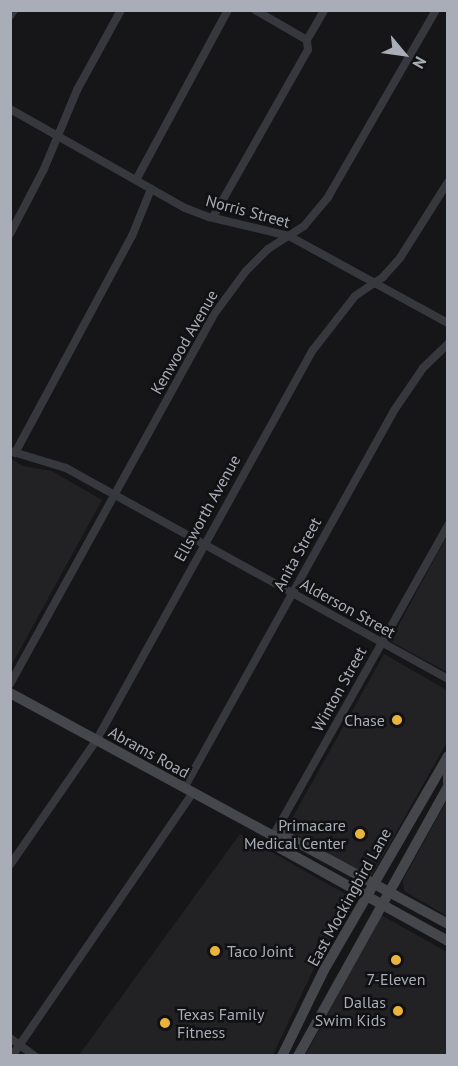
<!DOCTYPE html>
<style>
body{margin:0}
#map{position:relative;width:458px;height:1066px;overflow:hidden;background:#161618;font-family:"PT Sans",sans-serif}
div>[style]{position:absolute}
.built>*{inset:0;background:#222225}
.minor>*{height:8px;margin:-4px;padding:0 4px;transform-origin:4px;border-radius:4px;background:#37383d}
.secondary>*{height:10px;margin:-5px;padding:0 5px;transform-origin:5px;border-radius:5px;background:#45474d}
.dots>*{width:16px;height:16px;translate:-50% -50%;box-sizing:border-box;border:3px solid #111113;border-radius:50%}
span{translate:-50% -50%;white-space:nowrap;text-align:center;line-height:1.15;-webkit-text-stroke:5px #111113;paint-order:stroke}
.street-label{font-size:16px;color:#a9adb7}
.poi-label{font-size:16px;color:#a9adb7}
.right{translate:-100% -50%;text-align:right}
.left{translate:0 -50%;text-align:left}
.frame{position:absolute;inset:0;border:12px solid #a9adb7;pointer-events:none}
.north{position:absolute;left:374px;top:24px;width:60px;height:60px;-webkit-text-stroke:4px #111113;paint-order:stroke;rotate:119deg;font-size:16px;font-weight:700;line-height:24px;text-align:center;color:#a9adb7}
.north::after{content:'';display:block;margin:auto;width:21px;height:27px;background:#a9adb7;clip-path:polygon(50% 0,100% 100%,50% 72%,0 100%)}
</style>
<div id="map">
<div class="built">
<div style="clip-path:polygon(11px 459px,23px 466px,52px 471px,102px 500px,11px 666px)"></div>
<div style="clip-path:polygon(447px 536px,448px 672px,447px 672px,390px 641px)"></div>
<div style="clip-path:polygon(384px 654px,447px 690px,447px 742px,371px 877px,286px 829px)"></div>
<div style="clip-path:polygon(447px 800px,447px 916px,404px 891px,403px 880px)"></div>
<div style="clip-path:polygon(240px 834px,347px 895px,351px 906px,315px 966px,273px 1055px,79px 1055px)"></div>
<div style="clip-path:polygon(381px 915px,447px 952px,447px 1055px,305px 1056px)"></div>
</div>
<div class="minor">
<div style="left:255px;top:10px;width:60px;rotate:30deg"></div>
<div style="left:10px;top:16px;width:7px;rotate:-56deg"></div>
<div style="left:10px;top:109px;width:201px;rotate:29.5deg"></div>
<div style="left:185px;top:208px;width:26px;rotate:21deg"></div>
<div style="left:209px;top:217px;width:82px;rotate:13.4deg"></div>
<div style="left:289px;top:236px;width:181px;rotate:28.7deg"></div>
<div style="left:136px;top:180px;width:193px;rotate:-61.6deg"></div>
<div style="left:213px;top:217px;width:192px;rotate:-60.4deg"></div>
<div style="left:308px;top:50px;width:10px;rotate:-96deg"></div>
<div style="left:307px;top:40px;width:34px;rotate:-60deg"></div>
<div style="left:10px;top:234px;width:73px;rotate:-62.4deg"></div>
<div style="left:44px;top:169px;width:86px;rotate:-67.3deg"></div>
<div style="left:77px;top:90px;width:91px;rotate:-61.2deg"></div>
<div style="left:10px;top:451px;width:59px;rotate:16.9deg"></div>
<div style="left:66px;top:468px;width:436px;rotate:28.9deg"></div>
<div style="left:15px;top:453px;width:247px;rotate:-61.7deg"></div>
<div style="left:132px;top:236px;width:51px;rotate:-68deg"></div>
<div style="left:10px;top:684px;width:424px;rotate:-61.1deg"></div>
<div style="left:215px;top:313px;width:52px;rotate:-53.6deg"></div>
<div style="left:246px;top:271px;width:31px;rotate:-45deg"></div>
<div style="left:268px;top:249px;width:43px;rotate:-32.6deg"></div>
<div style="left:304px;top:226px;width:38px;rotate:-50deg"></div>
<div style="left:328px;top:197px;width:216px;rotate:-60deg"></div>
<div style="left:184px;top:788px;width:430px;rotate:-60.9deg"></div>
<div style="left:393px;top:412px;width:53px;rotate:-55.7deg"></div>
<div style="left:423px;top:368px;width:35px;rotate:-44deg"></div>
<div style="left:273px;top:836px;width:357px;rotate:-60.6deg"></div>
<div style="left:10px;top:865px;width:151px;rotate:-55.3deg"></div>
<div style="left:96px;top:741px;width:447px;rotate:-61deg"></div>
<div style="left:313px;top:350px;width:68px;rotate:-52.1deg"></div>
<div style="left:355px;top:296px;width:34px;rotate:-34deg"></div>
<div style="left:383px;top:277px;width:25px;rotate:-48deg"></div>
<div style="left:400px;top:258px;width:90px;rotate:-57.7deg"></div>
<div style="left:10px;top:1038px;width:31px;rotate:36deg"></div>
<div style="left:12px;top:1056px;width:319px;rotate:-55.5deg"></div>
</div>
<div class="secondary">
<div style="left:10px;top:693px;width:299px;rotate:28.5deg"></div>
<div style="left:273px;top:836px;width:12px;rotate:66deg"></div>
<div style="left:278px;top:847px;width:194px;rotate:28.9deg"></div>
<div style="left:448px;top:772px;width:10px;rotate:90deg"></div>
<div style="left:273px;top:836px;width:11px;rotate:-5deg"></div>
<div style="left:284px;top:835px;width:187px;rotate:28.5deg"></div>
<div style="left:282px;top:1056px;width:96px;rotate:-64deg"></div>
<div style="left:324px;top:970px;width:247px;rotate:-59.9deg"></div>
<div style="left:298px;top:1056px;width:309px;rotate:-60.9deg"></div>
</div>
<div class="dots">
<div style="left:397px;top:720px;background:#eab43c"></div>
<div style="left:360px;top:834px;background:#eab43c"></div>
<div style="left:215px;top:951px;background:#eab43c"></div>
<div style="left:396px;top:960px;background:#eab43c"></div>
<div style="left:398px;top:1011px;background:#eab43c"></div>
<div style="left:165px;top:1023px;background:#eab43c"></div>
</div>
<div class="street-label">
<span style="left:248px;top:211px;rotate:15deg">Norris Street</span>
<span style="left:184px;top:342px;rotate:-60deg">Kenwood Avenue</span>
<span style="left:207px;top:508px;rotate:-61deg">Ellsworth Avenue</span>
<span style="left:297px;top:554px;rotate:-61deg">Anita Street</span>
<span style="left:348px;top:608px;rotate:29deg">Alderson Street</span>
<span style="left:339px;top:689px;rotate:-61deg">Winton Street</span>
<span style="left:149px;top:752px;rotate:29deg">Abrams Road</span>
<span style="left:349px;top:897px;rotate:-61deg">East Mockingbird Lane</span>
</div>
<div class="poi-label">
<span class="right" style="left:385px;top:720px">Chase</span>
<span class="right" style="left:346px;top:834px">Primacare<br>Medical Center</span>
<span class="left" style="left:227px;top:951px">Taco Joint</span>
<span style="left:396px;top:979px">7-Eleven</span>
<span class="right" style="left:386px;top:1011px">Dallas<br>Swim Kids</span>
<span class="left" style="left:177px;top:1023px">Texas Family<br>Fitness</span>
</div>
<div class="frame"></div>
<div class="north">N</div>
</div>
